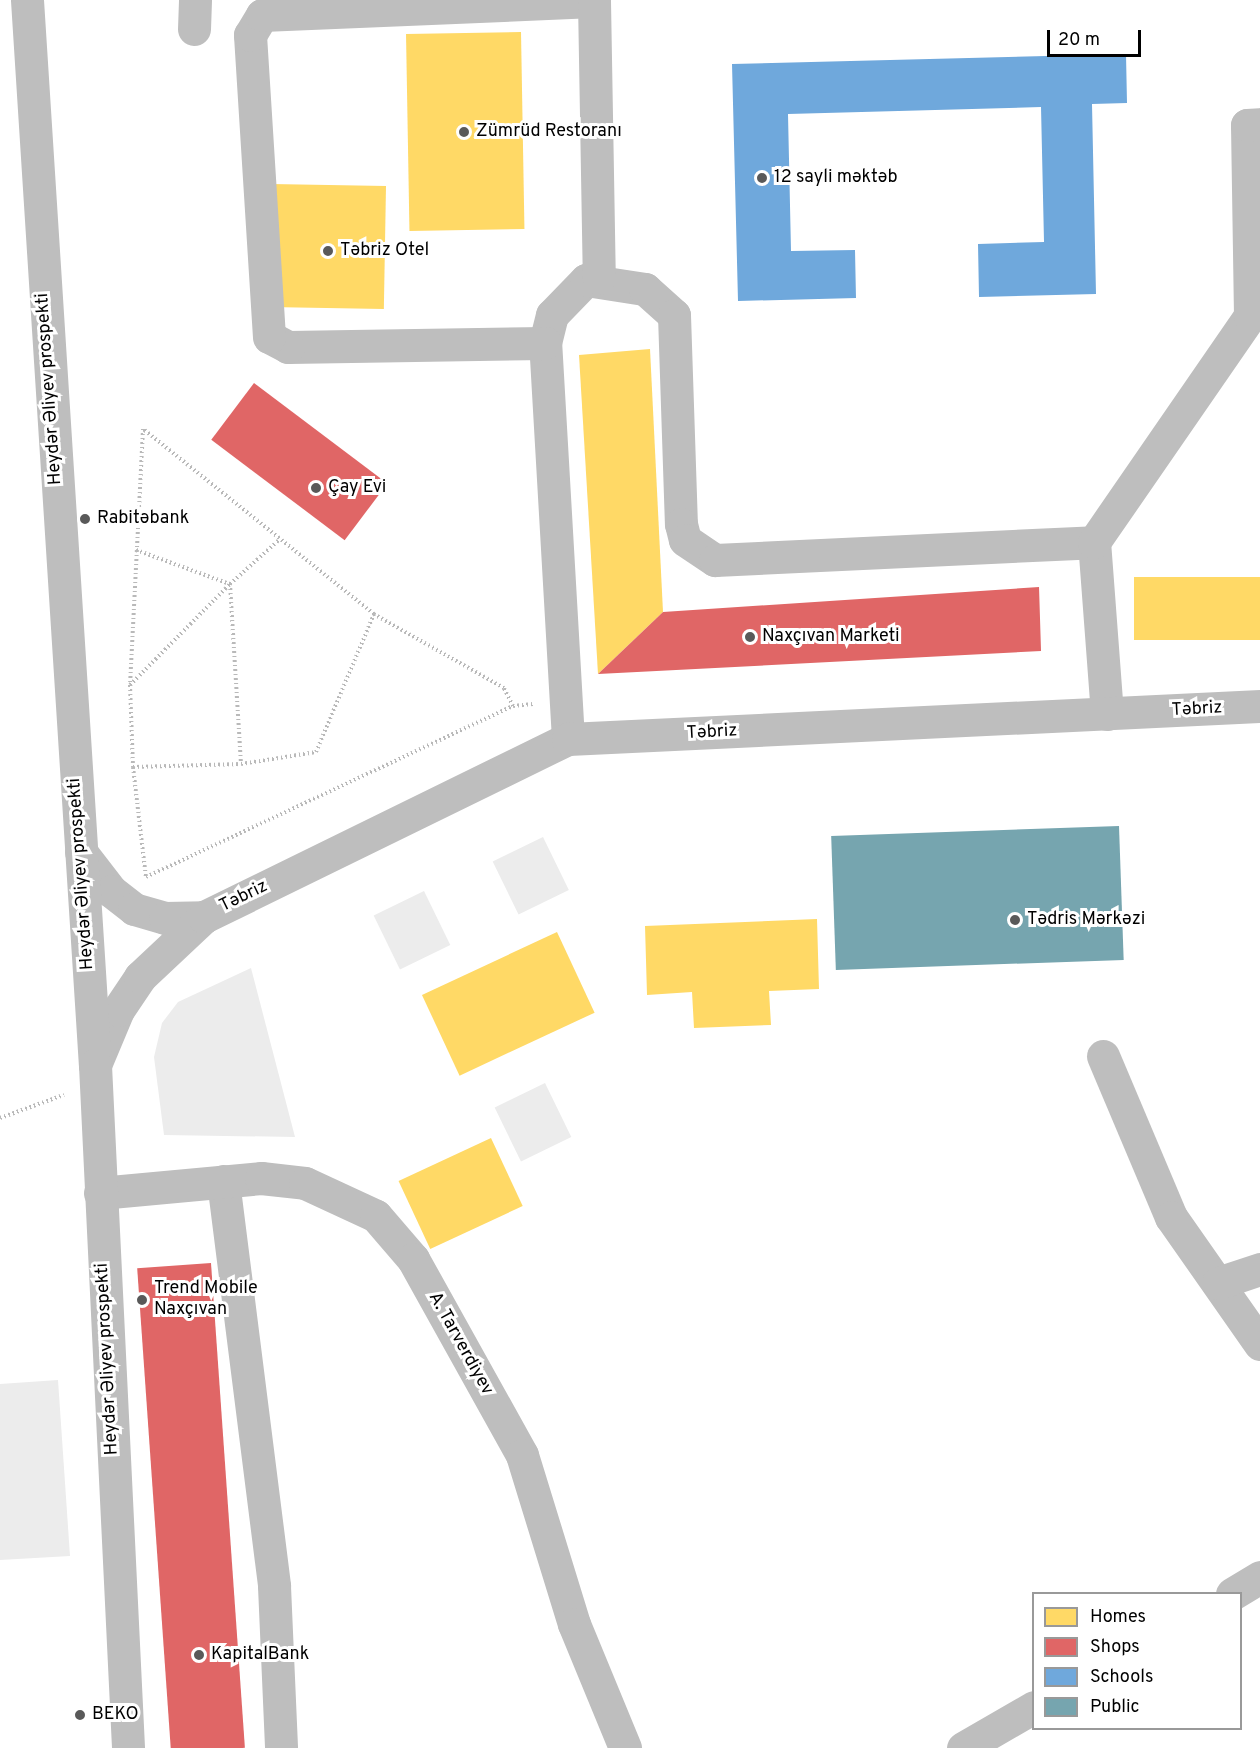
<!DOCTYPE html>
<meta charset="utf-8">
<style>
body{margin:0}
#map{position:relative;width:1260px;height:1748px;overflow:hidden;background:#fff;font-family:Overpass,sans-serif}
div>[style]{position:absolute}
.green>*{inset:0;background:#ececec;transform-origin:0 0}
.homes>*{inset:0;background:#ffd966;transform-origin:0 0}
.shops>*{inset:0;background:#e06666;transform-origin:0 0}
.schools>*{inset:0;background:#6fa8dc}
.public>*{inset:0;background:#76a5af;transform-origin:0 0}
.path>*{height:4px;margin-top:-2px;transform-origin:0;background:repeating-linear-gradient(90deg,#b9b9b9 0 1.5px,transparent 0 4.5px)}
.minor>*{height:33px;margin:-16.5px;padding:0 16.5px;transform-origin:16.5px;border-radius:16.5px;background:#bebebe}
.major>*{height:33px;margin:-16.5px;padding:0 16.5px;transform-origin:16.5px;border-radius:16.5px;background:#bebebe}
.highway>*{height:33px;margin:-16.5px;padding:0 16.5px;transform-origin:16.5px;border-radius:16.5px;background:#bebebe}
.dots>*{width:16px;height:16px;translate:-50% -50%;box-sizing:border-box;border:3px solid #fff;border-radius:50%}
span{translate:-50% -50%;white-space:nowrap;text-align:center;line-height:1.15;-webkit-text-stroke:6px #fff;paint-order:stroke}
.poi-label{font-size:18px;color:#000}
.left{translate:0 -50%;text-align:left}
.street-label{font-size:18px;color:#000}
.legend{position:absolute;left:1032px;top:1592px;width:210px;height:138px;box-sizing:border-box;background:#fff;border:2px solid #999;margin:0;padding:8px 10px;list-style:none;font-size:18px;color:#000}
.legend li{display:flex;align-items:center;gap:12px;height:30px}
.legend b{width:30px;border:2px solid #999}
.scale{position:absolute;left:1047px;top:30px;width:94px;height:27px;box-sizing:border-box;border:3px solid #000;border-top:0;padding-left:8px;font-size:18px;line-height:21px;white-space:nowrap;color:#000;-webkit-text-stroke:4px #fff;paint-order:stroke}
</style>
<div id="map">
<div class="green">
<div style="left:543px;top:837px;width:59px;height:56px;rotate:64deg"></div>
<div style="left:424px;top:891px;width:60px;height:56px;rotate:64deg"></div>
<div style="clip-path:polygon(251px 968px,295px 1137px,164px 1135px,154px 1057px,162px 1023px,178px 1002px)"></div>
<div style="left:545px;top:1083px;width:60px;height:56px;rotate:64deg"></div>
<div style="clip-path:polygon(58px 1380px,70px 1556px,0 1560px,0 1384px)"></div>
</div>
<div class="homes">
<div style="left:521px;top:32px;width:197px;height:115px;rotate:89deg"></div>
<div style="left:386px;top:186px;width:123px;height:115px;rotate:91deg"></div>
<div style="clip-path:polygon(650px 349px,663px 612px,598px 674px,579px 355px)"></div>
<div style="left:1260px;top:577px;width:63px;height:126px;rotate:90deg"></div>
<div style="clip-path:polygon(817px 919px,819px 989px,769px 991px,771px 1025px,694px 1028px,692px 992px,647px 995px,645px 926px)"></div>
<div style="left:557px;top:932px;width:89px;height:149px;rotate:65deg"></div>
<div style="left:491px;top:1138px;width:75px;height:102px;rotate:65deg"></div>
</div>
<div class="shops">
<div style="left:254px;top:383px;width:167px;height:71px;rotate:37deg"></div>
<div style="clip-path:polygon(1039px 587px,1041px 651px,598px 674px,663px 612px)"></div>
<div style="left:211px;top:1263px;width:486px;height:74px;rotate:86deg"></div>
</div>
<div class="schools">
<div style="clip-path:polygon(1126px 54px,1127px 103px,1092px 104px,1096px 294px,979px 297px,978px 244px,1044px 242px,1041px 107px,788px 114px,791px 251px,855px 250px,856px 298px,738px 301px,732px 64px)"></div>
</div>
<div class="public">
<div style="left:1119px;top:826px;width:134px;height:288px;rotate:88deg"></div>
</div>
<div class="path">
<div style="left:136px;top:550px;width:100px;rotate:19.9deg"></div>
<div style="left:230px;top:584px;width:67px;rotate:-42deg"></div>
<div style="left:130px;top:685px;width:142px;rotate:-45.3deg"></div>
<div style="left:230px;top:584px;width:180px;rotate:86.5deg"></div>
<div style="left:513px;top:706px;width:20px;rotate:-6deg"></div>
<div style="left:133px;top:767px;width:111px;rotate:83.3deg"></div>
<div style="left:146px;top:877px;width:405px;rotate:-25deg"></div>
<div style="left:513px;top:706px;width:20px;rotate:-117deg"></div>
<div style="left:504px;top:688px;width:150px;rotate:-150.4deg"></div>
<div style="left:374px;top:614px;width:296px;rotate:-141.3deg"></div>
<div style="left:143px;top:429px;width:256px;rotate:92.9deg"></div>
<div style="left:130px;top:685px;width:82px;rotate:87.9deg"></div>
<div style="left:133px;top:767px;width:108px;rotate:-1.6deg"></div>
<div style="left:241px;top:764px;width:76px;rotate:-9.1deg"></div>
<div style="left:316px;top:752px;width:150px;rotate:-67.2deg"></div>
<div style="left:0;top:1118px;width:68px;rotate:-19.8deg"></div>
</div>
<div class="minor">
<div style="left:194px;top:29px;width:29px;rotate:-88deg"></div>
<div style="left:545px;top:343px;width:29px;rotate:-76deg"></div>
<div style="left:552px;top:315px;width:49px;rotate:-45.8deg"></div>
<div style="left:586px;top:280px;width:60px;rotate:8.7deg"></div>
<div style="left:645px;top:289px;width:39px;rotate:42deg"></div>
<div style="left:674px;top:315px;width:209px;rotate:88.1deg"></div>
<div style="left:681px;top:524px;width:16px;rotate:76deg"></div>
<div style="left:685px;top:540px;width:36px;rotate:34deg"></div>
<div style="left:715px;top:560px;width:379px;rotate:-2.7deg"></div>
<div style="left:1107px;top:714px;width:172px;rotate:-94.3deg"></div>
<div style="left:1094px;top:542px;width:275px;rotate:-55.4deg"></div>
<div style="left:1250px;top:316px;width:191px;rotate:-90.9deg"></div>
<div style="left:1247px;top:125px;width:13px;rotate:-4deg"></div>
<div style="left:568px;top:739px;width:397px;rotate:-93.3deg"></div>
<div style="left:545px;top:343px;width:257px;rotate:179.1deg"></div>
<div style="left:288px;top:347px;width:21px;rotate:-152deg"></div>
<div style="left:269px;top:337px;width:303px;rotate:-93.6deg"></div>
<div style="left:250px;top:35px;width:23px;rotate:-59deg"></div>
<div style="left:262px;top:15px;width:332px;rotate:-2.4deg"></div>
<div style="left:594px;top:1px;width:277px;rotate:89deg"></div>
<div style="left:1103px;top:1056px;width:175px;rotate:67.1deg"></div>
<div style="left:1171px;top:1217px;width:155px;rotate:55deg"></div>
<div style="left:223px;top:1181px;width:408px;rotate:82.8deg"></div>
<div style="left:274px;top:1586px;width:162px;rotate:87.5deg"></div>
<div style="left:100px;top:1193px;width:162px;rotate:-5.3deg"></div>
<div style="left:261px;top:1178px;width:44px;rotate:6.5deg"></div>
<div style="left:305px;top:1183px;width:78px;rotate:24.9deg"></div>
<div style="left:376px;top:1216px;width:57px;rotate:49.3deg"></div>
<div style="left:413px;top:1259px;width:224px;rotate:60.9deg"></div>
<div style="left:522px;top:1455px;width:177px;rotate:72.9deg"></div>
<div style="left:574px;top:1624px;width:134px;rotate:67.6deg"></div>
<div style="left:1218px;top:1283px;width:44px;rotate:-18.4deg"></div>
<div style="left:1232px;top:1594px;width:33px;rotate:-31deg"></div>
<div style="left:963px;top:1748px;width:82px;rotate:-30deg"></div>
</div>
<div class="major">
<div style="left:81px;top:852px;width:49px;rotate:52.4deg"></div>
<div style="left:111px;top:891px;width:29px;rotate:38deg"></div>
<div style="left:134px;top:909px;width:32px;rotate:16deg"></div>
<div style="left:165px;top:918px;width:39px;rotate:-1deg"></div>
<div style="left:95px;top:1065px;width:60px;rotate:-67.3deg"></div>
<div style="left:118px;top:1010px;width:40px;rotate:-56deg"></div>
<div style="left:140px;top:977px;width:88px;rotate:-43.2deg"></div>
<div style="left:204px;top:917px;width:405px;rotate:-26.1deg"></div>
<div style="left:568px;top:739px;width:693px;rotate:-2.73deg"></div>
</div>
<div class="highway">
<div style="left:27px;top:0;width:1067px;rotate:86.35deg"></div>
<div style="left:95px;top:1065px;width:684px;rotate:87.23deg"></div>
</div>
<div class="dots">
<div style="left:464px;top:132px;background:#595959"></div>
<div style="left:762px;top:178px;background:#595959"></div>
<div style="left:328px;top:251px;background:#595959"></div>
<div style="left:316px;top:488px;background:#595959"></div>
<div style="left:85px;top:519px;background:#595959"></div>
<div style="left:750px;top:637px;background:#595959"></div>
<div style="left:1015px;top:920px;background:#595959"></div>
<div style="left:142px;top:1300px;background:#595959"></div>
<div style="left:199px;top:1655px;background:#595959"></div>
<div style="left:80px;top:1715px;background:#595959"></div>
</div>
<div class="poi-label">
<span class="left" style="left:476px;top:132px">Zümrüd Restoranı</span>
<span class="left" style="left:774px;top:178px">12 sayli məktəb</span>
<span class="left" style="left:340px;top:251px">Təbriz Otel</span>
<span class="left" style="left:328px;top:488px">Çay Evi</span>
<span class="left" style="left:97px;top:519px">Rabitəbank</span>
<span class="left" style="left:762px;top:637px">Naxçıvan Marketi</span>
<span class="left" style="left:1027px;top:920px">Tədris Mərkəzi</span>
<span class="left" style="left:154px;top:1300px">Trend Mobile<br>Naxçıvan</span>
<span class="left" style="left:211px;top:1655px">KapitalBank</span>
<span class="left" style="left:92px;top:1715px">BEKO</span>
</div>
<div class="street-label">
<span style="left:50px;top:389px;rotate:-94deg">Heydər Əliyev prospekti</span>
<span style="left:1197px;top:710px;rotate:-3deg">Təbriz</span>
<span style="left:712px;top:733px;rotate:-3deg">Təbriz</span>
<span style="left:82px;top:874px;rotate:-94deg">Heydər Əliyev prospekti</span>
<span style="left:244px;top:897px;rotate:-26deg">Təbriz</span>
<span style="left:460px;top:1344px;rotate:61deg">A. Tarverdiyev</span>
<span style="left:108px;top:1359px;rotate:-93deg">Heydər Əliyev prospekti</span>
</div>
<ul class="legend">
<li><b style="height:16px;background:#ffd966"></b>Homes</li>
<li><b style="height:16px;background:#e06666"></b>Shops</li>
<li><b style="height:16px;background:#6fa8dc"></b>Schools</li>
<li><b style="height:16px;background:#76a5af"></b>Public</li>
</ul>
<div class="scale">20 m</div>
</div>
